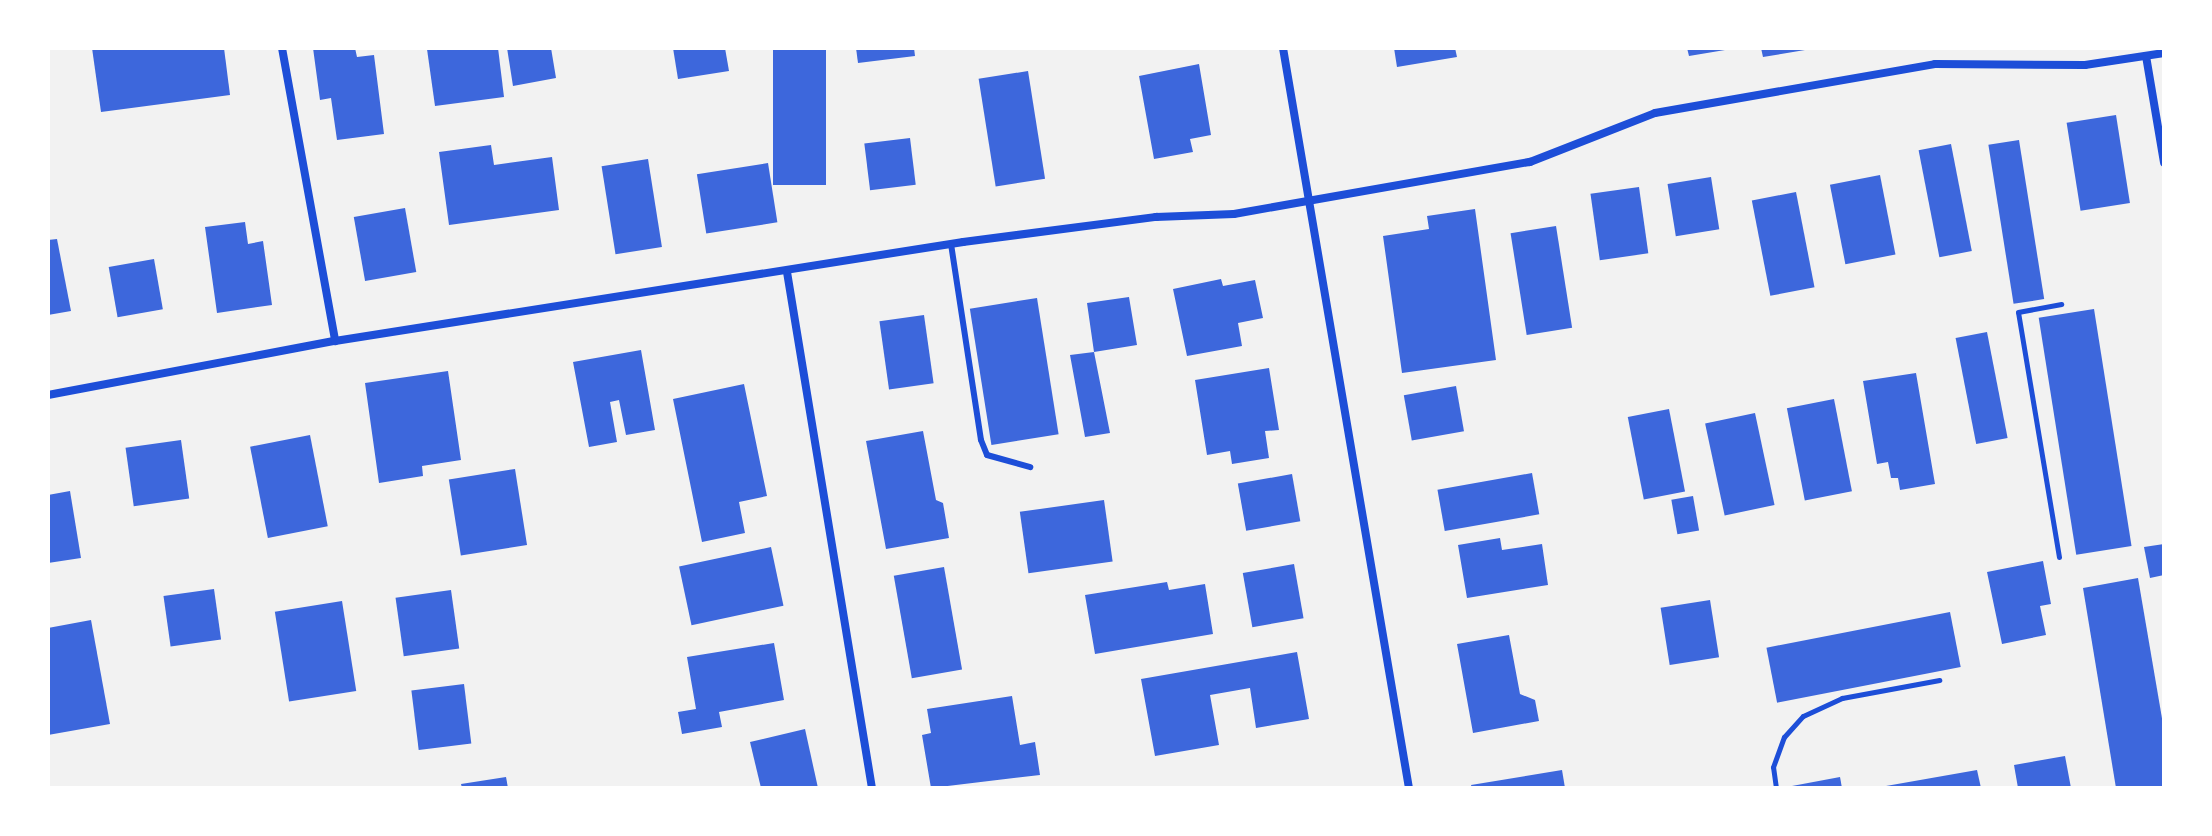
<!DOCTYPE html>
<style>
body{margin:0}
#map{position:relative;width:2212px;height:836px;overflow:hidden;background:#f2f2f2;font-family:Georgia,serif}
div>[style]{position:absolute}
.building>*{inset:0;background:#3d67dc;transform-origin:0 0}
.path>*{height:5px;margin:-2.5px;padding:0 2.5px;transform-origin:2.5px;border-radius:2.5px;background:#1d4ed8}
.service>*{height:6px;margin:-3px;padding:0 3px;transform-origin:3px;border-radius:3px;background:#1d4ed8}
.minor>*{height:8px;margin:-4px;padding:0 4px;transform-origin:4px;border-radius:4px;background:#1d4ed8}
span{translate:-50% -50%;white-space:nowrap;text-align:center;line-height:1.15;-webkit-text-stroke:7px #fff;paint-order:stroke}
.frame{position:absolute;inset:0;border:50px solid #fff;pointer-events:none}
</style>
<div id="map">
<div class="building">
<div style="clip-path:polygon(92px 48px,224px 48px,230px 95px,101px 112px)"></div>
<div style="clip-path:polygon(313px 48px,355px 48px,357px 57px,374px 55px,384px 134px,337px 140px,331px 98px,320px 100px)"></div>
<div style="clip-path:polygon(498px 48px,504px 97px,435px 106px,427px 49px)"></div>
<div style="clip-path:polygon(507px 48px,551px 48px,556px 78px,513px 86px)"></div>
<div style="clip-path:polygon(673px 48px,725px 48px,729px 71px,678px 79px)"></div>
<div style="left:773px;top:48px;width:53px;height:137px"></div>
<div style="clip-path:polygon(856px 48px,914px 48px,915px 56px,858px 63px)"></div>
<div style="clip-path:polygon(1394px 48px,1455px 48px,1457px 57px,1397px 67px)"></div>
<div style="clip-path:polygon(1687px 48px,1725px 48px,1725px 50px,1689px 56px)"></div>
<div style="clip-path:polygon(1761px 48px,1805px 48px,1805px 50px,1763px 57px)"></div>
<div style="clip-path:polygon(1199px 64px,1211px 135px,1190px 139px,1193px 152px,1154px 159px,1139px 76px)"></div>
<div style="left:1028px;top:71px;width:109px;height:50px;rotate:81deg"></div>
<div style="left:2116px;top:115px;width:89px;height:50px;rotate:81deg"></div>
<div style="left:910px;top:138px;width:47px;height:46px;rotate:83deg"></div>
<div style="left:2019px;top:140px;width:161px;height:31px;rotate:81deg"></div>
<div style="left:1951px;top:144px;width:109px;height:33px;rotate:79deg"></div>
<div style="clip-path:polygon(491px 145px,494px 165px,552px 157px,559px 210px,449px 225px,439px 152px)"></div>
<div style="left:648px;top:159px;width:89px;height:47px;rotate:81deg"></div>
<div style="left:768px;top:163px;width:60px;height:72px;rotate:81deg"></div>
<div style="left:1880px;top:175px;width:81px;height:51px;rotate:79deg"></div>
<div style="left:1711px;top:177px;width:53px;height:44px;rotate:81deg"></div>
<div style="left:1639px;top:187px;width:67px;height:49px;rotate:82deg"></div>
<div style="left:1796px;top:192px;width:97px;height:45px;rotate:79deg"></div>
<div style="left:405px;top:208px;width:65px;height:52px;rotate:80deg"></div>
<div style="clip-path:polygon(1475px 209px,1496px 360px,1402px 373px,1383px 236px,1429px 229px,1427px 216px)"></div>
<div style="clip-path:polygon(245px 222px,248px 244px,263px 241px,272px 305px,217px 313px,205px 227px)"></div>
<div style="left:1556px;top:226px;width:103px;height:46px;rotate:81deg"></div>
<div style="clip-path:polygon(57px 239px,71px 311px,48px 315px,48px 240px)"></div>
<div style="left:154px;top:259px;width:51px;height:46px;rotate:80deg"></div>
<div style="clip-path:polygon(1221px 279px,1223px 286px,1255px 280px,1263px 318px,1238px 323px,1242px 346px,1187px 356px,1173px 289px)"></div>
<div style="clip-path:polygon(1129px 297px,1137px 345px,1094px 352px,1110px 433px,1085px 437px,1070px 355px,1094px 352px,1087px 303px)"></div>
<div style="left:1037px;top:298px;width:138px;height:68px;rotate:81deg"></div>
<div style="left:2094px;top:309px;width:240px;height:56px;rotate:81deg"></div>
<div style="left:924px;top:315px;width:69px;height:45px;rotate:82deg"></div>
<div style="left:1987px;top:332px;width:108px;height:32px;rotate:79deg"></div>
<div style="clip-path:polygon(641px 350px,655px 430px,626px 435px,619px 400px,610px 402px,617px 442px,589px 447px,573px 362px)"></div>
<div style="clip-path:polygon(1269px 368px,1279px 430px,1265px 431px,1269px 458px,1232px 464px,1230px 451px,1207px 455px,1195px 380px)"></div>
<div style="clip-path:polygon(448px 371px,461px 460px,422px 466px,423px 476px,379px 483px,365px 383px)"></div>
<div style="clip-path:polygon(1916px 373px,1935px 484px,1900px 490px,1898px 478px,1891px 478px,1888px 462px,1877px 464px,1863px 381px)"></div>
<div style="clip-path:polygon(744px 384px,767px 496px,739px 502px,745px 533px,702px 542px,673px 399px)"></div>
<div style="left:1456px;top:386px;width:46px;height:53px;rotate:80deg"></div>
<div style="left:1834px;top:399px;width:94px;height:48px;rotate:79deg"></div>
<div style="left:1669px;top:409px;width:84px;height:42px;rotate:79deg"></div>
<div style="left:1755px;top:413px;width:94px;height:51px;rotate:78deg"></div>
<div style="clip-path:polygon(923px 431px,936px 500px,943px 503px,949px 538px,886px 549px,866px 441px)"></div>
<div style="left:310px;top:435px;width:93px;height:61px;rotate:79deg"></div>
<div style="left:181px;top:440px;width:59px;height:56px;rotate:82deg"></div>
<div style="left:515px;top:469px;width:77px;height:67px;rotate:81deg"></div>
<div style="left:1532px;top:473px;width:42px;height:96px;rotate:80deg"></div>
<div style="left:1292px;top:474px;width:48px;height:55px;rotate:80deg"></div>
<div style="clip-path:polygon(70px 491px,81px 558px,48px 563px,48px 495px)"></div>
<div style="left:1693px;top:496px;width:35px;height:22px;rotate:80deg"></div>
<div style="left:1104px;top:500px;width:62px;height:85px;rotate:82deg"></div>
<div style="clip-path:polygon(1500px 538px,1502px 550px,1542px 544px,1548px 585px,1467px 598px,1458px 545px)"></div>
<div style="clip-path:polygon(2164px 544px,2164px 575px,2150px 578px,2144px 547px)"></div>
<div style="left:771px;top:547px;width:60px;height:94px;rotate:78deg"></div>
<div style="clip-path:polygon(2043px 561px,2051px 604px,2040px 606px,2046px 635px,2002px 644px,1987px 572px)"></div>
<div style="left:1294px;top:564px;width:55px;height:52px;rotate:80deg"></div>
<div style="left:944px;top:567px;width:104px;height:51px;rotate:80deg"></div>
<div style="clip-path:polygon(2138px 578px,2164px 730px,2164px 788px,2116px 788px,2083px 588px)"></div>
<div style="clip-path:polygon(1167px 582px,1169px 590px,1205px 584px,1213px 634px,1095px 654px,1085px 595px)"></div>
<div style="left:214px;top:589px;width:51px;height:51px;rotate:82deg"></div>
<div style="left:451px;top:590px;width:59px;height:56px;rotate:82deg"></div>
<div style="left:1710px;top:600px;width:58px;height:50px;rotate:81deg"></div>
<div style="left:342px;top:601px;width:91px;height:68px;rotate:81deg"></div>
<div style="left:1950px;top:612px;width:56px;height:187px;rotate:79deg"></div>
<div style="clip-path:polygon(91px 620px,110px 724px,48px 735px,48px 628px)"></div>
<div style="clip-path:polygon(1509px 635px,1520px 694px,1535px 700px,1539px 721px,1473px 733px,1457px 644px)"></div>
<div style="clip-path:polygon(774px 643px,784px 700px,719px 712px,722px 727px,682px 734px,678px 712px,696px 709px,687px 657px)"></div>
<div style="clip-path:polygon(1297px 652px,1309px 719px,1256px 728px,1250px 688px,1210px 695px,1219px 745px,1155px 756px,1141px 679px)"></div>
<div style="left:464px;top:684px;width:60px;height:53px;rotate:83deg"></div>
<div style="clip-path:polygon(1012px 696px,1020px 745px,1035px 742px,1040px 775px,931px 788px,922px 735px,931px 733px,927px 709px)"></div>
<div style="clip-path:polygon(805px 729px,818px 788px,761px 788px,750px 742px)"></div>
<div style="clip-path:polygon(2065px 756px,2071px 788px,2018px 788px,2014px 765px)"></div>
<div style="clip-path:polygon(1562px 770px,1565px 788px,1472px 788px,1471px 785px)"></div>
<div style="clip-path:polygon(1977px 770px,1981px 788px,1887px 788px,1886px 786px)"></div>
<div style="clip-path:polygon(506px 777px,508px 788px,462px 788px,461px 784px)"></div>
<div style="clip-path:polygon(1840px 777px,1842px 788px,1792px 788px,1792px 786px)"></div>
</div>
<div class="path">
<div style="left:2059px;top:557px;width:248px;rotate:-99.5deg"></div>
<div style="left:2018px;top:312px;width:44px;rotate:-10.5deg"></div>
<div style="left:1776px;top:788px;width:21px;rotate:-98deg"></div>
<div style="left:1773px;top:767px;width:32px;rotate:-70deg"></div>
<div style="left:1784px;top:737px;width:28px;rotate:-48deg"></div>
<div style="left:1803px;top:716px;width:43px;rotate:-24.8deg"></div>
<div style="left:1842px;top:698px;width:99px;rotate:-10.5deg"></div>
</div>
<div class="service">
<div style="left:951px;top:244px;width:198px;rotate:81.3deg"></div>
<div style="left:981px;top:440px;width:16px;rotate:68deg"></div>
<div style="left:987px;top:455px;width:45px;rotate:15.6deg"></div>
</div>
<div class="minor">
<div style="left:282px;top:48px;width:298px;rotate:79.7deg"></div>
<div style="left:1283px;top:48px;width:751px;rotate:80.34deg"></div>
<div style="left:2146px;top:56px;width:108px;rotate:80.4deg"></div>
<div style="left:787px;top:272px;width:523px;rotate:80.65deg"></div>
<div style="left:48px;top:395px;width:292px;rotate:-10.7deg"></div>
<div style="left:335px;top:341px;width:636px;rotate:-8.96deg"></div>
<div style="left:963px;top:242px;width:195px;rotate:-7.4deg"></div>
<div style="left:1156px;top:217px;width:78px;rotate:-2.2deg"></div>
<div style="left:1234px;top:214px;width:301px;rotate:-10deg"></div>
<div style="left:1530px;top:162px;width:134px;rotate:-21.4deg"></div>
<div style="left:1655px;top:113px;width:284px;rotate:-9.9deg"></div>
<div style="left:1935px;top:64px;width:150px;rotate:0.4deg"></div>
<div style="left:2085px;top:65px;width:80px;rotate:-8.6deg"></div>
</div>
<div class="frame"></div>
</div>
